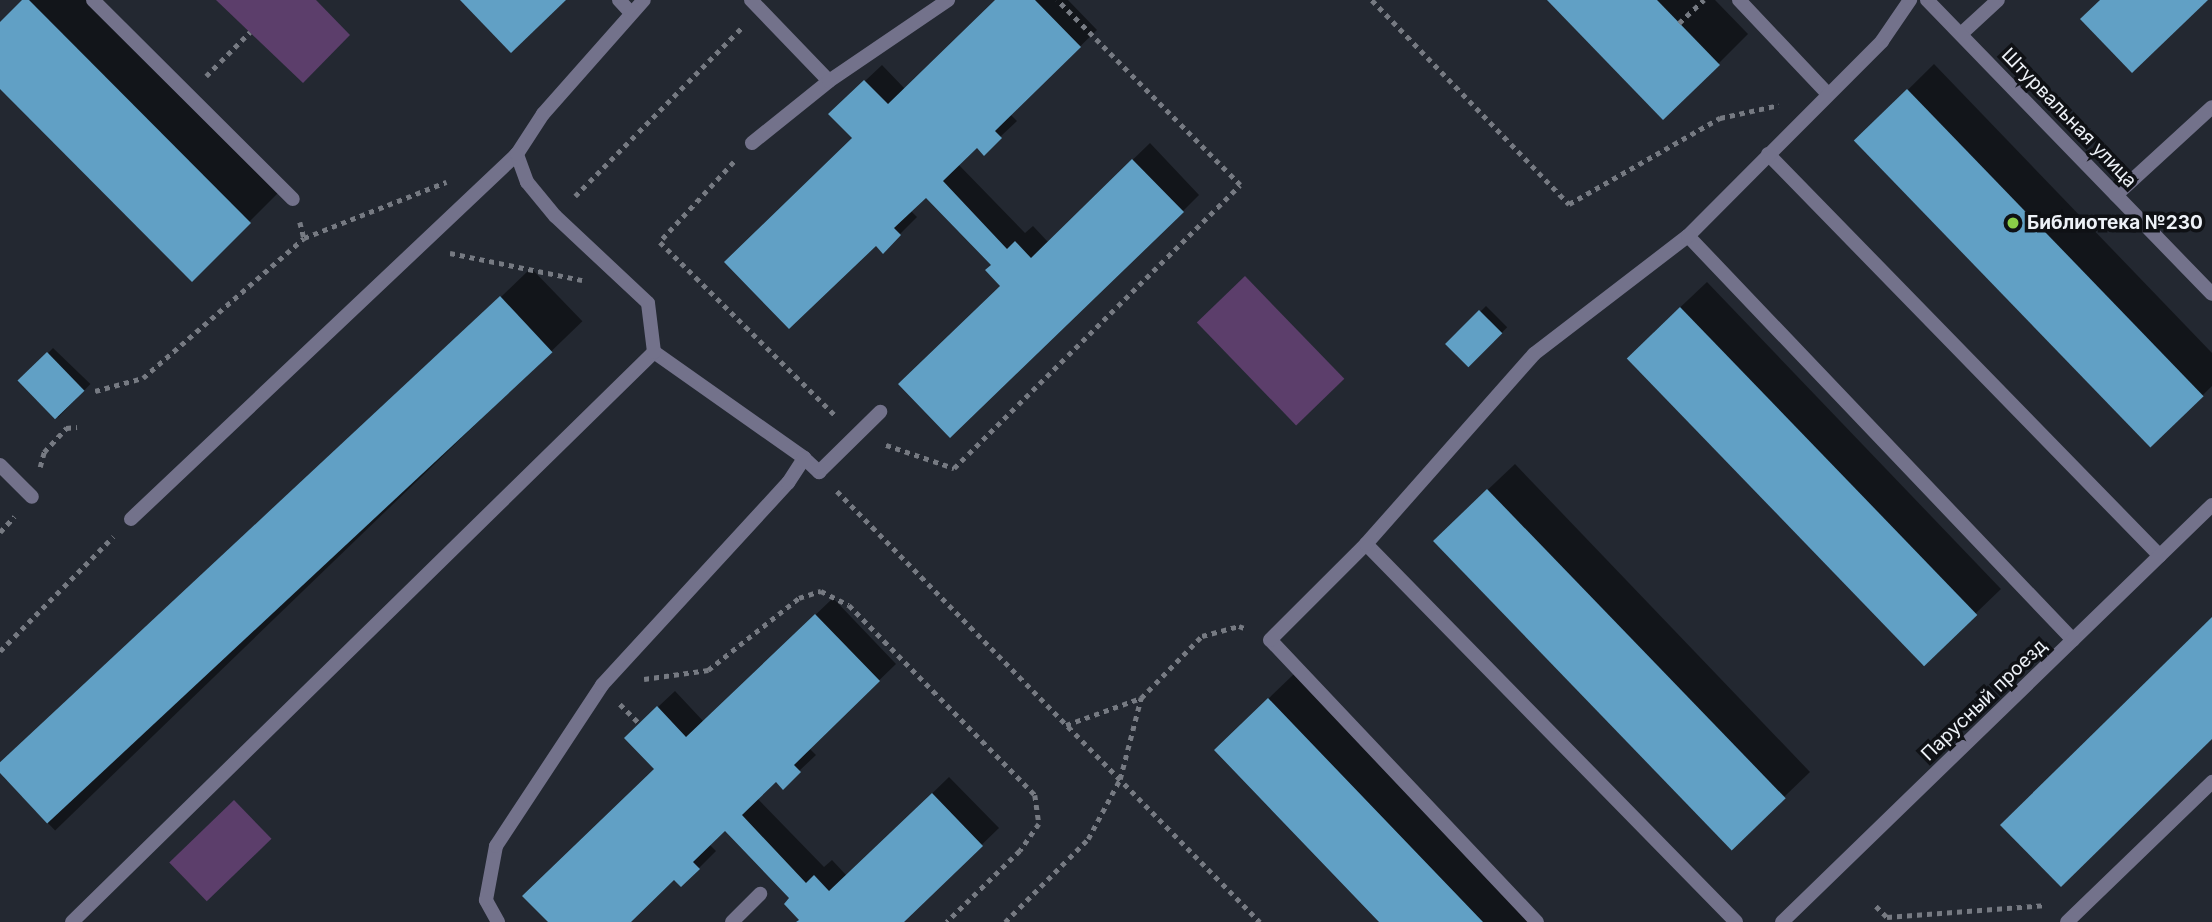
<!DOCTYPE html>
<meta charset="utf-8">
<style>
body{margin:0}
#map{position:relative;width:2212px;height:922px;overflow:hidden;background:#232831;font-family:Inter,sans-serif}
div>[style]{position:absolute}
.green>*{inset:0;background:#5c3e6b;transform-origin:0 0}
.shadow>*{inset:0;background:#0007;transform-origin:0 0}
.building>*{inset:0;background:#61a0c5;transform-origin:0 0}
.path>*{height:4.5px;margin-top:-2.25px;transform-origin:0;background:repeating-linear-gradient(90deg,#767a82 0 5px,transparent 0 10px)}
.service>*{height:14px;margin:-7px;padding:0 7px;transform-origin:7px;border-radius:7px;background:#73728b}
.minor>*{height:14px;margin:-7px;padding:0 7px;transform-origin:7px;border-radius:7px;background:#73728b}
.dots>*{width:19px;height:19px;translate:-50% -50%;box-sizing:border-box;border:4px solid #0f1115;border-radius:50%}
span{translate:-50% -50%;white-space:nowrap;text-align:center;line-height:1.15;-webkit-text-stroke:7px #0f1115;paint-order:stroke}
.street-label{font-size:19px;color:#edf1f7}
.poi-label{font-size:19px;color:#edf1f7;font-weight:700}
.left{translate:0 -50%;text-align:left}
</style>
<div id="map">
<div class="green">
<div style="clip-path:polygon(216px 0,316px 0,350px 35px,303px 83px)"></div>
<div style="left:1245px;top:276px;width:143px;height:67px;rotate:46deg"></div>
<div style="left:234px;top:800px;width:54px;height:90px;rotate:46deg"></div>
</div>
<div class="shadow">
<div style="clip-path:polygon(24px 0,88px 0,279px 192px,192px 279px,0 86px,0 24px)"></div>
<div style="clip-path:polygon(997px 0,1068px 0,1097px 30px,1010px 114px,1017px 121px,1000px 137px,977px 146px,958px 164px,1025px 233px,1033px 226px,1048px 242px,1150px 143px,1199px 195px,1183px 211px,1002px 285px,993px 265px,926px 195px,910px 210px,917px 217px,883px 251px,854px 138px,847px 98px,882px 65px,905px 89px)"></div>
<div style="clip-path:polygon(1549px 0,1715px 0,1748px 34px,1718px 64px)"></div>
<div style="clip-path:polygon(1934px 64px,2212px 353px,2212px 386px,2150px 447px,1856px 141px)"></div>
<div style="left:531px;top:268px;width:74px;height:733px;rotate:46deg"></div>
<div style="clip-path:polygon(1707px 282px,2001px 589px,1922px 665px,1654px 332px)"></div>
<div style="left:1486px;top:306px;width:30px;height:54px;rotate:45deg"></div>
<div style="left:53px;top:348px;width:52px;height:46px;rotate:44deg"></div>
<div style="clip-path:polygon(1515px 464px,1810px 772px,1731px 848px,1462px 514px)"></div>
<div style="clip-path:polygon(833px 598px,896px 664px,809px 748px,816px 755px,799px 771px,776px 780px,757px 798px,824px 867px,832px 860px,847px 876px,949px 777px,999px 828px,902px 922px,798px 922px,801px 919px,792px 898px,725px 829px,709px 844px,716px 851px,699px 868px,681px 885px,674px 878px,628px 922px,550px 922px,656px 769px,643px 721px,675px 691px,704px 722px)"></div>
<div style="clip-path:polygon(1295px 673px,1534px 922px,1381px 922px,1242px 724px)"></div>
</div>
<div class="building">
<div style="clip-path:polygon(22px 0,29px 0,251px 223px,192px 282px,0 89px,0 22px)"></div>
<div style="clip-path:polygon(460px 0,566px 0,511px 53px)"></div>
<div style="clip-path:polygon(995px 0,1035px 0,1081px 47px,995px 131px,1002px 138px,984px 156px,977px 148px,943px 181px,1007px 249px,1015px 241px,1031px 258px,1132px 159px,1184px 212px,950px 438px,898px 384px,1000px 286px,985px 270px,991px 265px,926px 198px,894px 228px,901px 235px,883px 254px,876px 246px,789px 329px,724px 262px,852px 138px,828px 114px,864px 80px,888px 104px)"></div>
<div style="clip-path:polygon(1547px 0,1657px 0,1720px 65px,1663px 120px)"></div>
<div style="clip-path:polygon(2100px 0,2208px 0,2132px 73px,2080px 19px)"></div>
<div style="left:1907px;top:89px;width:427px;height:74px;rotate:46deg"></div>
<div style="left:500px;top:296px;width:77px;height:691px;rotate:47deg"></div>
<div style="left:1680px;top:307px;width:428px;height:74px;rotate:46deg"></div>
<div style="left:1479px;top:310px;width:33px;height:48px;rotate:45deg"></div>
<div style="left:47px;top:352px;width:54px;height:41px;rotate:46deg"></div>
<div style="left:1487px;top:489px;width:430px;height:75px;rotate:46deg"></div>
<div style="clip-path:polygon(815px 614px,880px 681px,794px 765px,801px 772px,783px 790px,776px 782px,742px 815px,806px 883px,814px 875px,829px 891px,932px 793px,983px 846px,904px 922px,796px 922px,799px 920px,784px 904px,789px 898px,725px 831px,693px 862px,700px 869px,681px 887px,674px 880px,631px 922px,548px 922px,522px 896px,654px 769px,624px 738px,657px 706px,686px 737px)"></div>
<div style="clip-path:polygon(2212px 617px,2212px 739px,2061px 887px,2000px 825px)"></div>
<div style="clip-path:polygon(1268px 698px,1387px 822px,1483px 922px,1379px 922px,1214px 750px)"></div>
</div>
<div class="path">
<div style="left:1372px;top:0;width:284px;rotate:46deg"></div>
<div style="left:1569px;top:204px;width:174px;rotate:-29.7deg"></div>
<div style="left:1720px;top:118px;width:60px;rotate:-12.4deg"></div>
<div style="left:1679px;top:23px;width:34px;rotate:-43deg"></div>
<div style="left:206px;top:76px;width:62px;rotate:-45deg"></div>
<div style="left:734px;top:162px;width:109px;rotate:132.8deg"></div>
<div style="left:660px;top:242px;width:249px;rotate:44.7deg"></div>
<div style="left:575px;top:196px;width:236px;rotate:-45.3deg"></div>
<div style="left:300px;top:222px;width:16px;rotate:76deg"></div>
<div style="left:450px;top:253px;width:135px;rotate:11.6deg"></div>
<div style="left:95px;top:391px;width:50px;rotate:-15.2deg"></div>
<div style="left:143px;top:378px;width:213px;rotate:-41deg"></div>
<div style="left:304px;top:238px;width:153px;rotate:-21.5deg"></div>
<div style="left:886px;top:445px;width:72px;rotate:18.7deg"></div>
<div style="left:954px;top:468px;width:402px;rotate:-44.7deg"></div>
<div style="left:1240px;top:185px;width:260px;rotate:-134.7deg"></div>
<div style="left:40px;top:467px;width:16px;rotate:-75deg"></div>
<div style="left:44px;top:452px;width:33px;rotate:-47deg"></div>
<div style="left:66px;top:428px;width:11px;rotate:-5deg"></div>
<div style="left:837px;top:491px;width:604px;rotate:45.54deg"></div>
<div style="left:0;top:532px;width:21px;rotate:-47deg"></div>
<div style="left:0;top:651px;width:161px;rotate:-45.3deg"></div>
<div style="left:644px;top:679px;width:65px;rotate:-8deg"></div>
<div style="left:708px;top:670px;width:116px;rotate:-38.4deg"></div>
<div style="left:799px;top:598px;width:23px;rotate:-18deg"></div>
<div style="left:821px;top:591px;width:31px;rotate:27deg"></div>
<div style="left:849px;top:605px;width:266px;rotate:45.6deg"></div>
<div style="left:1035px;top:795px;width:29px;rotate:82deg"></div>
<div style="left:1039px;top:824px;width:33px;rotate:125deg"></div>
<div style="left:1020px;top:851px;width:102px;rotate:135.8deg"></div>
<div style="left:620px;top:704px;width:27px;rotate:45deg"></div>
<div style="left:1066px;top:725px;width:80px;rotate:-19.8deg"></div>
<div style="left:1141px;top:698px;width:87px;rotate:-45.5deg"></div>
<div style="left:1202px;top:636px;width:38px;rotate:-15deg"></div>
<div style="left:1239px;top:626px;width:9px;rotate:21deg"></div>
<div style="left:1876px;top:906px;width:16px;rotate:45deg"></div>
<div style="left:1887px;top:917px;width:158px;rotate:-4.3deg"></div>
<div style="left:1005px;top:922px;width:117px;rotate:-45deg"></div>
<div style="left:1088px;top:839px;width:68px;rotate:-61.9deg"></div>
<div style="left:1120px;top:779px;width:84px;rotate:-75.5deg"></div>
</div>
<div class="service">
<div style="left:93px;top:0;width:282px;rotate:44.9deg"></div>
<div style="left:619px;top:0;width:18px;rotate:47deg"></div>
<div style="left:751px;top:0;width:112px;rotate:46.1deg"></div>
<div style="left:1739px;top:0;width:129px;rotate:46.6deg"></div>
<div style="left:1961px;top:34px;width:50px;rotate:-42.6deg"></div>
<div style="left:752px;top:143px;width:99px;rotate:-38.8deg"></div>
<div style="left:829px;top:81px;width:144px;rotate:-34.2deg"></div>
<div style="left:1768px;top:154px;width:561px;rotate:45.72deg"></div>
<div style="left:2116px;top:195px;width:130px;rotate:-42.5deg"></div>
<div style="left:1688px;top:236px;width:558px;rotate:46.38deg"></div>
<div style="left:654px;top:352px;width:184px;rotate:35.2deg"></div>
<div style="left:804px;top:458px;width:21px;rotate:43deg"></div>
<div style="left:819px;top:472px;width:86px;rotate:-44.5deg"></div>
<div style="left:0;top:465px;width:45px;rotate:45deg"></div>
<div style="left:131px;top:519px;width:531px;rotate:-43.4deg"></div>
<div style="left:1366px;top:544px;width:529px;rotate:45.61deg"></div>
<div style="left:72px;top:922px;width:815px;rotate:-44.4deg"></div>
<div style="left:654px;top:352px;width:49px;rotate:-97deg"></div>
<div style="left:648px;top:303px;width:127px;rotate:-136.9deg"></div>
<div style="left:555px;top:216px;width:44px;rotate:-129.5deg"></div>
<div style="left:527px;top:182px;width:30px;rotate:-110deg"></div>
<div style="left:517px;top:154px;width:48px;rotate:-57deg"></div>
<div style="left:543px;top:114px;width:152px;rotate:-48.5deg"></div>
<div style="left:498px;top:922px;width:25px;rotate:-119deg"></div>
<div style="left:486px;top:900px;width:55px;rotate:-79.5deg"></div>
<div style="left:496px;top:846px;width:193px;rotate:-56.6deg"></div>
<div style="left:602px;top:685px;width:275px;rotate:-47.4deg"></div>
<div style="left:788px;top:483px;width:30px;rotate:-57deg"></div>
<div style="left:732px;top:922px;width:40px;rotate:-45deg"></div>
<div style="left:1537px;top:922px;width:388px;rotate:-133.4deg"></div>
<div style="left:1270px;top:640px;width:136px;rotate:-45deg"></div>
<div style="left:1366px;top:544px;width:254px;rotate:-48.5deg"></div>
<div style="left:1534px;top:354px;width:194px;rotate:-37.5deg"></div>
<div style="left:1688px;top:236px;width:275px;rotate:-45.1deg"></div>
<div style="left:1882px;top:41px;width:50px;rotate:-55.7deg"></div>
<div style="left:2067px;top:922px;width:202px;rotate:-44deg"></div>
</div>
<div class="minor">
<div style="left:1927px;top:0;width:409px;rotate:45.9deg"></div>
<div style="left:1782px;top:922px;width:599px;rotate:-44.12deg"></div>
</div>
<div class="dots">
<div style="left:2013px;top:223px;background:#8ace48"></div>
</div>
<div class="street-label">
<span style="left:2069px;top:118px;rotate:46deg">Штурвальная улица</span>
<span style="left:1984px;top:700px;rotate:-44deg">Парусный проезд</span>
</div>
<div class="poi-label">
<span class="left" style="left:2027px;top:223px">Библиотека №230</span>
</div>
</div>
